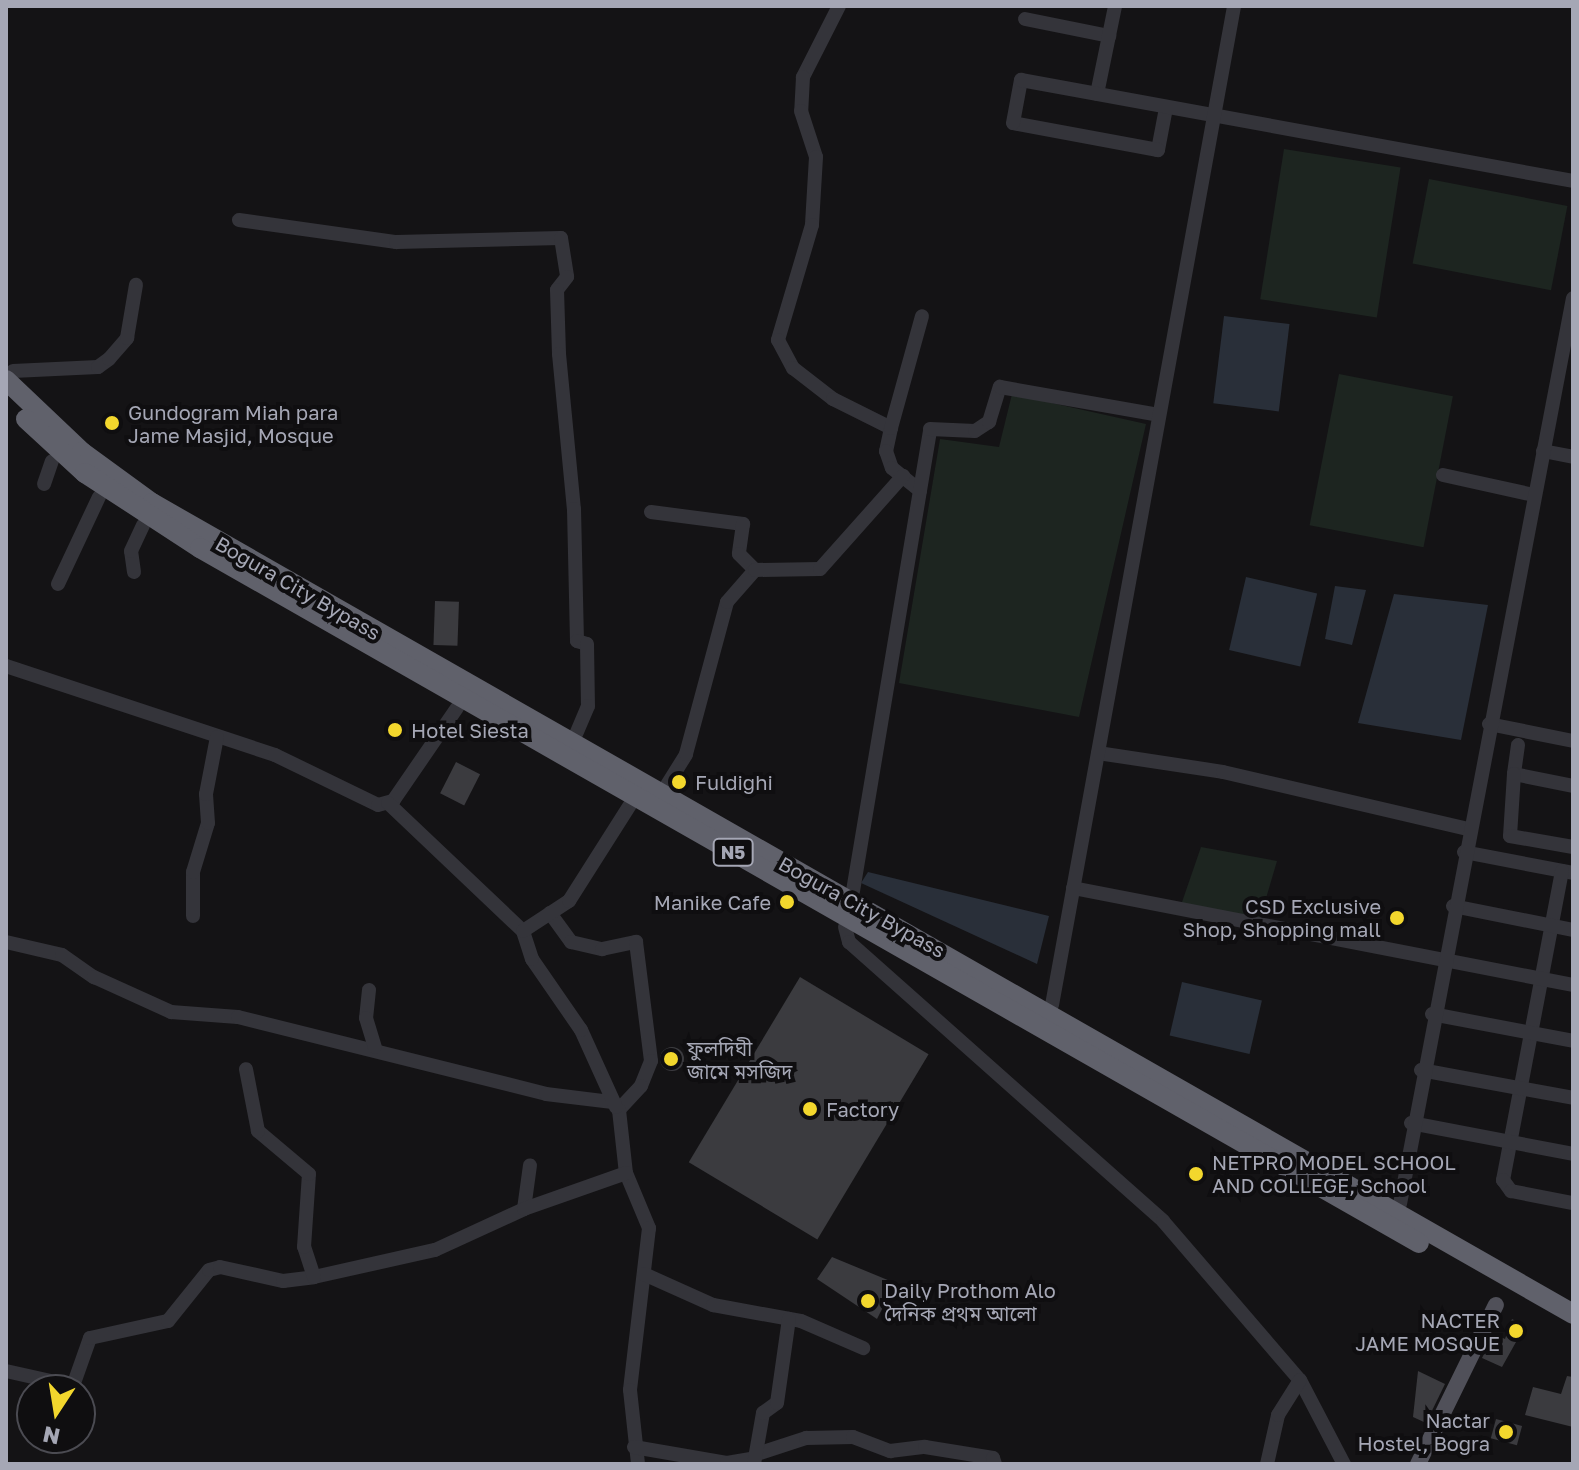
<!DOCTYPE html>
<meta charset="utf-8">
<style>
body{margin:0}
#map{position:relative;width:1579px;height:1470px;overflow:hidden;background:#141315;font-family:"Golos Text","Noto Sans Bengali",sans-serif}
div>[style]{position:absolute}
.green>*{inset:0;background:#1d2520;transform-origin:0 0}
.water>*{inset:0;background:#292f39;transform-origin:0 0}
.building>*{inset:0;background:#3b3b3f;transform-origin:0 0}
.round{border-radius:50%}
.minor>*{height:14px;margin:-7px;padding:0 7px;transform-origin:7px;border-radius:7px;background:#34343a}
.major>*{height:16px;margin:-8px;padding:0 8px;transform-origin:8px;border-radius:8px;background:#505059}
.highway>*{height:20px;margin:-10px;padding:0 10px;transform-origin:10px;border-radius:10px;background:#60616b}
.dots>*{width:22px;height:22px;translate:-50% -50%;box-sizing:border-box;border:4px solid #0f0e10;border-radius:50%}
span{translate:-50% -50%;white-space:nowrap;text-align:center;line-height:1.15;-webkit-text-stroke:8px #0f0e10;paint-order:stroke}
.shield-label span{padding:2px 6px;background:#0f0e10;border:2px solid;border-radius:6px;-webkit-text-stroke-width:0}
.shield-label{font-size:18px;color:#a5a7b5;font-weight:700}
.poi-label{font-size:20px;color:#a5a7b5}
.left{translate:0 -50%;text-align:left}
.right{translate:-100% -50%;text-align:right}
.street-label{font-size:20px;color:#a5a7b5}
.frame{position:absolute;inset:0;border:8px solid #a5a7b5;pointer-events:none}
.north{position:absolute;left:16px;top:1374px;width:80px;height:80px;box-sizing:border-box;background:#0f0e10;border:2px solid #4b4b52;border-radius:50%;rotate:192deg;font-size:22px;font-weight:700;line-height:32px;text-align:center;color:#a5a7b5}
.north::after{content:'';display:block;margin:auto;width:28px;height:36px;background:#f3d72d;clip-path:polygon(50% 0,100% 100%,50% 72%,0 100%)}
</style>
<div id="map">
<div class="green">
<div style="left:1284px;top:149px;width:118px;height:152px;rotate:9deg"></div>
<div style="left:1429px;top:179px;width:141px;height:86px;rotate:11deg"></div>
<div style="left:1339px;top:374px;width:116px;height:154px;rotate:11deg"></div>
<div style="clip-path:polygon(1012px 394px,1146px 424px,1079px 717px,899px 683px,940px 439px,999px 447px)"></div>
<div style="clip-path:polygon(1201px 847px,1277px 861px,1259px 922px,1181px 905px)"></div>
</div>
<div class="water">
<div style="left:1224px;top:316px;width:66px;height:88px;rotate:7deg"></div>
<div style="left:1246px;top:577px;width:73px;height:75px;rotate:13deg"></div>
<div style="clip-path:polygon(1335px 586px,1366px 590px,1352px 645px,1325px 639px)"></div>
<div style="clip-path:polygon(1394px 594px,1488px 605px,1461px 740px,1358px 723px)"></div>
<div style="clip-path:polygon(868px 872px,1049px 916px,1037px 964px,861px 883px)"></div>
<div style="left:1182px;top:982px;width:82px;height:55px;rotate:13deg"></div>
</div>
<div class="building">
<div style="left:435px;top:601px;width:24px;height:44px;rotate:2deg"></div>
<div style="left:456px;top:762px;width:27px;height:35px;rotate:27deg"></div>
<div style="left:800px;top:977px;width:150px;height:216px;rotate:31deg"></div>
<div class="round" style="left:660px;top:1047px;width:24px;height:24px"></div>
<div style="clip-path:polygon(832px 1257px,895px 1283px,877px 1319px,817px 1279px)"></div>
<div style="clip-path:polygon(1512px 1319px,1525px 1326px,1502px 1367px,1482px 1358px,1494px 1334px,1505px 1339px)"></div>
<div style="clip-path:polygon(1418px 1371px,1445px 1384px,1426px 1423px,1413px 1417px)"></div>
<div style="clip-path:polygon(1567px 1376px,1573px 1377px,1573px 1427px,1525px 1415px,1533px 1387px,1561px 1394px)"></div>
<div style="left:1496px;top:1419px;width:27px;height:20px;rotate:15deg"></div>
</div>
<div class="minor">
<div style="left:839px;top:6px;width:80px;rotate:116.9deg"></div>
<div style="left:803px;top:77px;width:34px;rotate:93deg"></div>
<div style="left:801px;top:111px;width:48px;rotate:71.9deg"></div>
<div style="left:816px;top:157px;width:68px;rotate:93.4deg"></div>
<div style="left:812px;top:225px;width:120px;rotate:106.5deg"></div>
<div style="left:778px;top:340px;width:32px;rotate:62deg"></div>
<div style="left:793px;top:368px;width:51px;rotate:37.8deg"></div>
<div style="left:833px;top:399px;width:65px;rotate:26.6deg"></div>
<div style="left:891px;top:428px;width:24px;rotate:102deg"></div>
<div style="left:886px;top:451px;width:18px;rotate:71deg"></div>
<div style="left:892px;top:468px;width:36px;rotate:39deg"></div>
<div style="left:1025px;top:19px;width:86px;rotate:11.4deg"></div>
<div style="left:1097px;top:94px;width:90px;rotate:-78.4deg"></div>
<div style="left:1166px;top:108px;width:43px;rotate:100.8deg"></div>
<div style="left:1158px;top:150px;width:147px;rotate:-169.5deg"></div>
<div style="left:1013px;top:123px;width:44px;rotate:-79.5deg"></div>
<div style="left:1021px;top:80px;width:561px;rotate:10.37deg"></div>
<div style="left:239px;top:220px;width:159px;rotate:8deg"></div>
<div style="left:396px;top:242px;width:165px;rotate:-1.4deg"></div>
<div style="left:561px;top:238px;width:39px;rotate:81deg"></div>
<div style="left:567px;top:277px;width:16px;rotate:128deg"></div>
<div style="left:557px;top:290px;width:64px;rotate:88.2deg"></div>
<div style="left:559px;top:354px;width:156px;rotate:84.5deg"></div>
<div style="left:574px;top:509px;width:132px;rotate:88.7deg"></div>
<div style="left:577px;top:641px;width:10px;rotate:17deg"></div>
<div style="left:587px;top:644px;width:62px;rotate:89.1deg"></div>
<div style="left:588px;top:706px;width:30px;rotate:113deg"></div>
<div style="left:13px;top:371px;width:85px;rotate:-2.7deg"></div>
<div style="left:98px;top:367px;width:14px;rotate:-36deg"></div>
<div style="left:109px;top:359px;width:28px;rotate:-49deg"></div>
<div style="left:127px;top:338px;width:54px;rotate:-80.4deg"></div>
<div style="left:891px;top:428px;width:116px;rotate:-74.5deg"></div>
<div style="left:1543px;top:451px;width:31px;rotate:11deg"></div>
<div style="left:1443px;top:475px;width:93px;rotate:12.4deg"></div>
<div style="left:44px;top:484px;width:24px;rotate:-71deg"></div>
<div style="left:651px;top:512px;width:93px;rotate:7.4deg"></div>
<div style="left:743px;top:524px;width:30px;rotate:98deg"></div>
<div style="left:739px;top:554px;width:23px;rotate:45deg"></div>
<div style="left:134px;top:572px;width:21px;rotate:-98deg"></div>
<div style="left:131px;top:551px;width:29px;rotate:-65deg"></div>
<div style="left:58px;top:584px;width:96px;rotate:-64.8deg"></div>
<div style="left:6px;top:666px;width:283px;rotate:18.3deg"></div>
<div style="left:275px;top:755px;width:114px;rotate:25.9deg"></div>
<div style="left:378px;top:805px;width:16px;rotate:-15deg"></div>
<div style="left:393px;top:801px;width:113px;rotate:-55.5deg"></div>
<div style="left:1489px;top:724px;width:86px;rotate:11.4deg"></div>
<div style="left:1518px;top:745px;width:29px;rotate:98deg"></div>
<div style="left:1514px;top:774px;width:60px;rotate:11.5deg"></div>
<div style="left:1098px;top:753px;width:126px;rotate:8.6deg"></div>
<div style="left:1223px;top:772px;width:252px;rotate:13.1deg"></div>
<div style="left:1514px;top:774px;width:62px;rotate:93.7deg"></div>
<div style="left:1510px;top:836px;width:64px;rotate:9.9deg"></div>
<div style="left:667px;top:785px;width:36px;rotate:-58deg"></div>
<div style="left:686px;top:754px;width:157px;rotate:-74.9deg"></div>
<div style="left:727px;top:602px;width:43px;rotate:-48.8deg"></div>
<div style="left:755px;top:570px;width:65px;rotate:-0.9deg"></div>
<div style="left:820px;top:569px;width:125px;rotate:-48.3deg"></div>
<div style="left:388px;top:803px;width:186px;rotate:43.5deg"></div>
<div style="left:1464px;top:852px;width:111px;rotate:10.9deg"></div>
<div style="left:1562px;top:871px;width:315px;rotate:100.8deg"></div>
<div style="left:1503px;top:1180px;width:14px;rotate:54deg"></div>
<div style="left:1511px;top:1191px;width:63px;rotate:11deg"></div>
<div style="left:1073px;top:888px;width:509px;rotate:10.98deg"></div>
<div style="left:853px;top:891px;width:468px;rotate:-80.5deg"></div>
<div style="left:930px;top:429px;width:45px;rotate:2.5deg"></div>
<div style="left:975px;top:431px;width:17px;rotate:-33deg"></div>
<div style="left:989px;top:422px;width:37px;rotate:-73deg"></div>
<div style="left:1000px;top:387px;width:161px;rotate:10deg"></div>
<div style="left:1453px;top:906px;width:122px;rotate:11.3deg"></div>
<div style="left:550px;top:913px;width:36px;rotate:54deg"></div>
<div style="left:571px;top:942px;width:32px;rotate:13deg"></div>
<div style="left:602px;top:949px;width:35px;rotate:-12deg"></div>
<div style="left:636px;top:942px;width:120px;rotate:82.8deg"></div>
<div style="left:651px;top:1061px;width:27px;rotate:112deg"></div>
<div style="left:641px;top:1086px;width:33px;rotate:133deg"></div>
<div style="left:619px;top:1110px;width:63px;rotate:83.7deg"></div>
<div style="left:626px;top:1173px;width:60px;rotate:67.3deg"></div>
<div style="left:649px;top:1228px;width:163px;rotate:96.7deg"></div>
<div style="left:630px;top:1390px;width:74px;rotate:83.8deg"></div>
<div style="left:193px;top:916px;width:44px;rotate:-90deg"></div>
<div style="left:193px;top:872px;width:51px;rotate:-73deg"></div>
<div style="left:208px;top:823px;width:29px;rotate:-94deg"></div>
<div style="left:206px;top:794px;width:58px;rotate:-79.1deg"></div>
<div style="left:845px;top:927px;width:16px;rotate:75deg"></div>
<div style="left:849px;top:942px;width:420px;rotate:41.6deg"></div>
<div style="left:1163px;top:1221px;width:210px;rotate:49.3deg"></div>
<div style="left:1300px;top:1380px;width:95px;rotate:62.4deg"></div>
<div style="left:6px;top:942px;width:57px;rotate:13.1deg"></div>
<div style="left:62px;top:955px;width:39px;rotate:35deg"></div>
<div style="left:94px;top:977px;width:85px;rotate:24.4deg"></div>
<div style="left:171px;top:1012px;width:67px;rotate:4.3deg"></div>
<div style="left:238px;top:1017px;width:317px;rotate:14deg"></div>
<div style="left:546px;top:1094px;width:65px;rotate:7deg"></div>
<div style="left:369px;top:990px;width:28px;rotate:96deg"></div>
<div style="left:366px;top:1018px;width:30px;rotate:73deg"></div>
<div style="left:1052px;top:1005px;width:1015px;rotate:-79.67deg"></div>
<div style="left:1432px;top:1014px;width:144px;rotate:10.8deg"></div>
<div style="left:1421px;top:1070px;width:155px;rotate:10.4deg"></div>
<div style="left:616px;top:1107px;width:85px;rotate:-114.4deg"></div>
<div style="left:581px;top:1030px;width:86px;rotate:-124.6deg"></div>
<div style="left:532px;top:959px;width:29px;rotate:-108deg"></div>
<div style="left:523px;top:931px;width:55px;rotate:-33.1deg"></div>
<div style="left:569px;top:901px;width:114px;rotate:-57.6deg"></div>
<div style="left:1411px;top:1123px;width:165px;rotate:10.8deg"></div>
<div style="left:1400px;top:1204px;width:922px;rotate:-79.19deg"></div>
<div style="left:524px;top:1209px;width:44px;rotate:-82.2deg"></div>
<div style="left:644px;top:1274px;width:76px;rotate:24.2deg"></div>
<div style="left:713px;top:1305px;width:89px;rotate:10.3deg"></div>
<div style="left:801px;top:1321px;width:68px;rotate:23.5deg"></div>
<div style="left:314px;top:1277px;width:124px;rotate:-12.6deg"></div>
<div style="left:435px;top:1250px;width:98px;rotate:-24.7deg"></div>
<div style="left:524px;top:1209px;width:108px;rotate:-19.4deg"></div>
<div style="left:6px;top:1371px;width:69px;rotate:12.6deg"></div>
<div style="left:73px;top:1386px;width:51px;rotate:-70.5deg"></div>
<div style="left:90px;top:1338px;width:80px;rotate:-12.3deg"></div>
<div style="left:168px;top:1321px;width:65px;rotate:-51.2deg"></div>
<div style="left:209px;top:1270px;width:11px;rotate:-15deg"></div>
<div style="left:220px;top:1267px;width:65px;rotate:12.5deg"></div>
<div style="left:283px;top:1281px;width:31px;rotate:-7deg"></div>
<div style="left:314px;top:1277px;width:32px;rotate:-108deg"></div>
<div style="left:304px;top:1247px;width:73px;rotate:-86.1deg"></div>
<div style="left:309px;top:1174px;width:67px;rotate:-139.9deg"></div>
<div style="left:258px;top:1131px;width:63px;rotate:-101deg"></div>
<div style="left:634px;top:1447px;width:94px;rotate:9.8deg"></div>
<div style="left:727px;top:1463px;width:27px;rotate:-10deg"></div>
<div style="left:757px;top:1454px;width:52px;rotate:-18.1deg"></div>
<div style="left:806px;top:1438px;width:47px;rotate:-1.2deg"></div>
<div style="left:853px;top:1437px;width:40px;rotate:21deg"></div>
<div style="left:890px;top:1451px;width:35px;rotate:-7deg"></div>
<div style="left:925px;top:1447px;width:69px;rotate:9.2deg"></div>
<div style="left:993px;top:1458px;width:6px;rotate:72deg"></div>
<div style="left:754px;top:1464px;width:52px;rotate:-80deg"></div>
<div style="left:763px;top:1413px;width:17px;rotate:-36deg"></div>
<div style="left:777px;top:1403px;width:85px;rotate:-81.9deg"></div>
<div style="left:1267px;top:1464px;width:50px;rotate:-77.3deg"></div>
<div style="left:1278px;top:1415px;width:41px;rotate:-57.8deg"></div>
</div>
<div class="major">
<div style="left:1418px;top:1464px;width:177px;rotate:-63.9deg"></div>
</div>
<div class="highway">
<div style="left:6px;top:380px;width:105px;rotate:43.5deg"></div>
<div style="left:82px;top:452px;width:87px;rotate:36.1deg"></div>
<div style="left:152px;top:503px;width:1636px;rotate:29.71deg"></div>
<div style="left:26px;top:419px;width:80px;rotate:42.5deg"></div>
<div style="left:85px;top:473px;width:137px;rotate:33.1deg"></div>
<div style="left:200px;top:548px;width:1403px;rotate:29.69deg"></div>
</div>
<div class="dots">
<div style="left:112px;top:423px;background:#f3d72d"></div>
<div style="left:395px;top:730px;background:#f3d72d"></div>
<div style="left:679px;top:782px;background:#f3d72d"></div>
<div style="left:787px;top:902px;background:#f3d72d"></div>
<div style="left:1397px;top:918px;background:#f3d72d"></div>
<div style="left:671px;top:1059px;background:#f3d72d"></div>
<div style="left:810px;top:1109px;background:#f3d72d"></div>
<div style="left:1196px;top:1174px;background:#f3d72d"></div>
<div style="left:868px;top:1301px;background:#f3d72d"></div>
<div style="left:1516px;top:1331px;background:#f3d72d"></div>
<div style="left:1506px;top:1432px;background:#f3d72d"></div>
</div>
<div class="shield-label">
<span style="left:733px;top:852px">N5</span>
</div>
<div class="poi-label">
<span class="left" style="left:128px;top:424px">Gundogram Miah para<br>Jame Masjid, Mosque</span>
<span class="left" style="left:411px;top:730px">Hotel Siesta</span>
<span class="left" style="left:695px;top:782px">Fuldighi</span>
<span class="right" style="left:771px;top:902px">Manike Cafe</span>
<span class="right" style="left:1381px;top:918px">CSD Exclusive<br>Shop, Shopping mall</span>
<span class="left" style="left:687px;top:1060px">ফুলদিঘী<br>জামে মসজিদ</span>
<span class="left" style="left:826px;top:1109px">Factory</span>
<span class="left" style="left:1212px;top:1174px">NETPRO MODEL SCHOOL<br>AND COLLEGE, School</span>
<span class="left" style="left:884px;top:1302px">Daily Prothom Alo<br>দৈনিক প্রথম আলো</span>
<span class="right" style="left:1500px;top:1332px">NACTER<br>JAME MOSQUE</span>
<span class="right" style="left:1490px;top:1432px">Nactar<br>Hostel, Bogra</span>
</div>
<div class="street-label">
<span style="left:298px;top:588px;rotate:30deg">Bogura City Bypass</span>
<span style="left:862px;top:907px;rotate:29deg">Bogura City Bypass</span>
</div>
<div class="frame"></div>
<div class="north">N</div>
</div>
